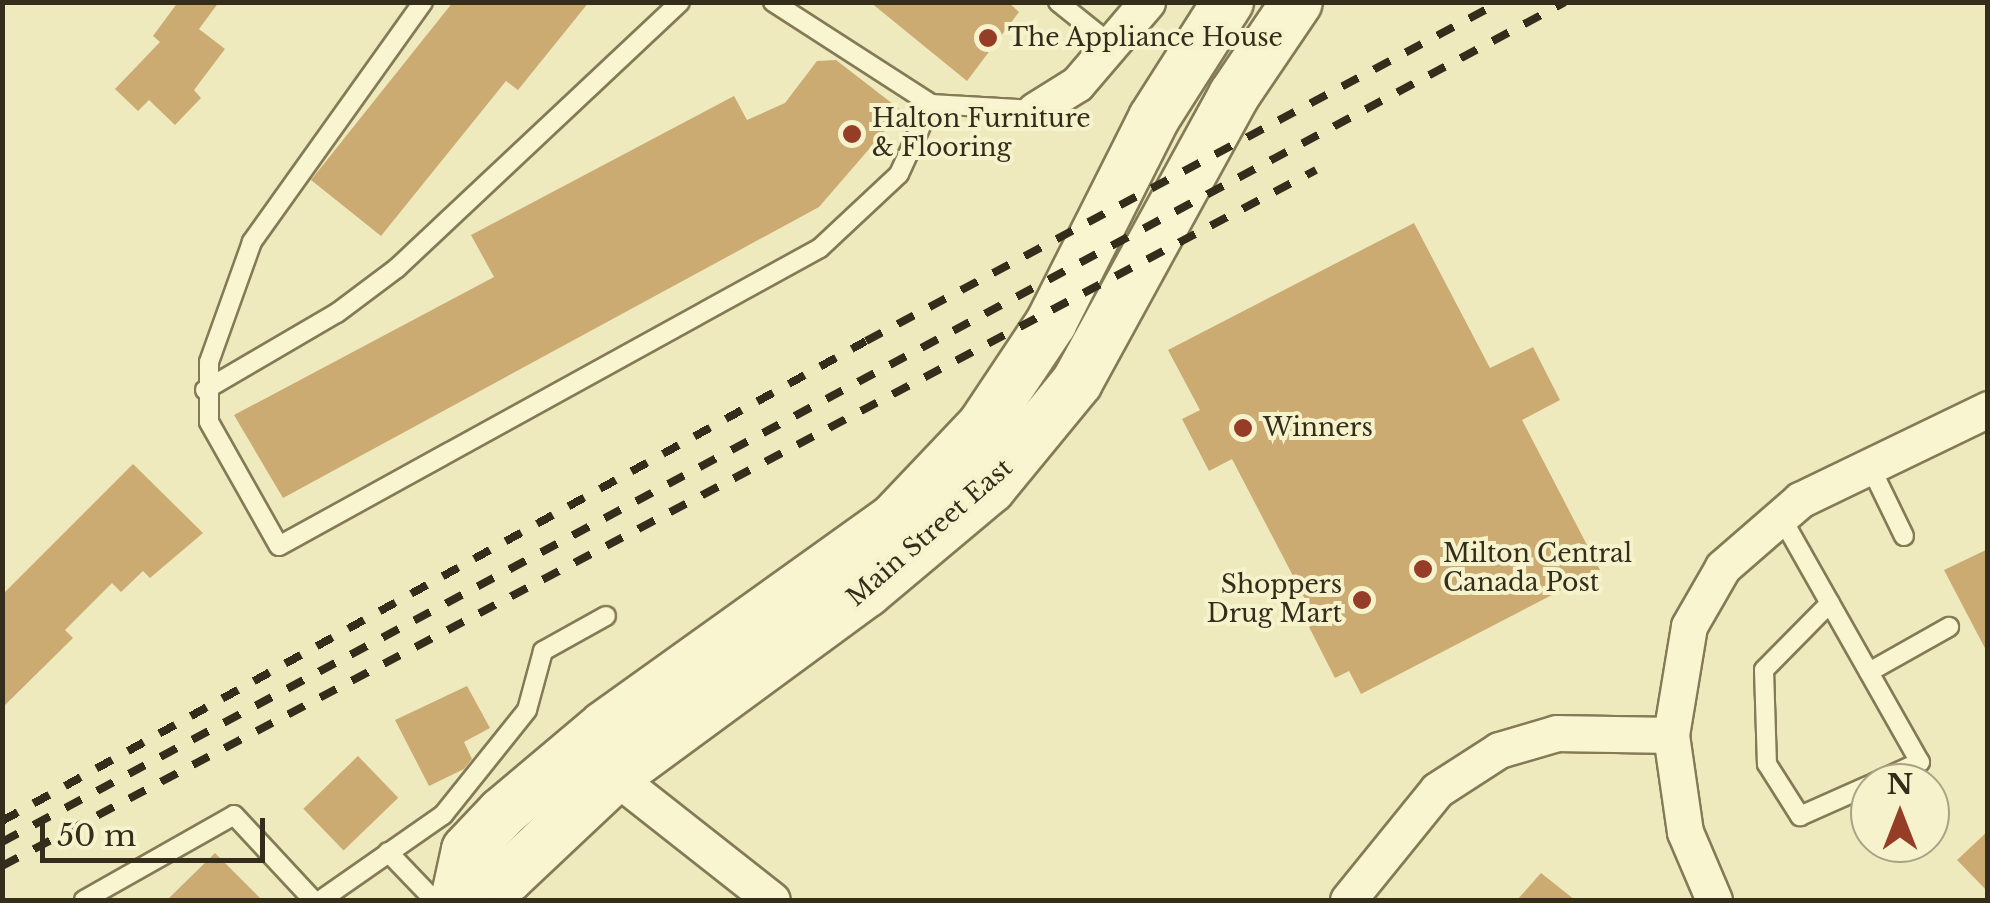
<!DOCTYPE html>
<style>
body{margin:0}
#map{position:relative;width:1990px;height:903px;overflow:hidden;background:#eeeabd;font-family:"Libre Baskerville",serif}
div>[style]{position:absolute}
.building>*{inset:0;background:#ccab72;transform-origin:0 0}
.roads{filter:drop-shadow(2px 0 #857a56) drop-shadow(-2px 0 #857a56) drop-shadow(0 2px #857a56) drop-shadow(0 -2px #857a56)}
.lane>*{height:18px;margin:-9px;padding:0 9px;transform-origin:9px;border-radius:9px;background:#f9f5d0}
.street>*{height:35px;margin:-17.5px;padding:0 17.5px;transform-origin:17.5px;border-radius:17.5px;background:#f9f5d0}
.secondary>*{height:50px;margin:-25px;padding:0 25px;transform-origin:25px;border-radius:25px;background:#f9f5d0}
.rail>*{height:8px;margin-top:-4px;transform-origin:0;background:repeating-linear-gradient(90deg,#342d1b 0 18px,transparent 0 36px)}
.dots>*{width:28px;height:28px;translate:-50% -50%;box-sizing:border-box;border:5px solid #f5f2cc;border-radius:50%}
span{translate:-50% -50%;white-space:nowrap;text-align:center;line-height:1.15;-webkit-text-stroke:8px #f5f2cc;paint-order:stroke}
.poi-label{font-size:25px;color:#342d1b}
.left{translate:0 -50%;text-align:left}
.right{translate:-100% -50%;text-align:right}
.street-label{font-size:25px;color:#342d1b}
.frame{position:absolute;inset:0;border:5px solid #342d1b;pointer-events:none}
.north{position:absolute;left:1850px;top:763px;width:100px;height:100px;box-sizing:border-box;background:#f5f2cc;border:2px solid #a8a385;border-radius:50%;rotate:0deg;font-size:28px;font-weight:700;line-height:40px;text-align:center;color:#342d1b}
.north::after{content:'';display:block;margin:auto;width:35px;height:45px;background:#953d26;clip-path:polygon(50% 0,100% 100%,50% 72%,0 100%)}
.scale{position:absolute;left:40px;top:818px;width:225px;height:45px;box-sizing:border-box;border:5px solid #342d1b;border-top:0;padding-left:12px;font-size:30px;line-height:35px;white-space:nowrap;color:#342d1b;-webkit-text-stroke:8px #f5f2cc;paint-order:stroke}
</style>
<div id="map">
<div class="building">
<div style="clip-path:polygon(178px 2px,219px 2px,199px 29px,225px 49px,194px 90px,201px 98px,175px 125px,149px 100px,138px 111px,115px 89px,160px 42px,153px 36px)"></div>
<div style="clip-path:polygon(453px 2px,589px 2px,518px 90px,506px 81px,381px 236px,311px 180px)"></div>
<div style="clip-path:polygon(870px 2px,1008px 2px,1019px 12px,967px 81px)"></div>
<div style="clip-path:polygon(836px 60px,902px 111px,819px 207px,283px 498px,234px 415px,494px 277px,471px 235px,734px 96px,747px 120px,785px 103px,817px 61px)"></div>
<div style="clip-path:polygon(1414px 223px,1490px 368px,1533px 347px,1560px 400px,1522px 420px,1600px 570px,1361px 694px,1349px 671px,1335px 678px,1309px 627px,1317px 622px,1232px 459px,1209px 471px,1182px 419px,1200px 410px,1168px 350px)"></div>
<div style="clip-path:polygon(133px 464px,203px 533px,150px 578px,143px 571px,121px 592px,112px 583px,65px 630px,73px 638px,2px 708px,2px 595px)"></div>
<div style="clip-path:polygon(1988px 549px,1988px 654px,1944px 570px)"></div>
<div style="clip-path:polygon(467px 686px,490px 728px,464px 742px,472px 759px,464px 769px,429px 786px,395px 720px)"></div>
<div style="left:358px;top:756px;width:58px;height:76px;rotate:46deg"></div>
<div style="clip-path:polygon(1988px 831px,1988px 892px,1957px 860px)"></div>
<div style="clip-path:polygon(215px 853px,262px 900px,167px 900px)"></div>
<div style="clip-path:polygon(1541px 873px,1575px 900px,1517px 900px)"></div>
</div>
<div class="roads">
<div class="lane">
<div style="left:423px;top:2px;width:295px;rotate:125.5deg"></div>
<div style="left:252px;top:242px;width:127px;rotate:109.7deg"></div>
<div style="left:209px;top:362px;width:60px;rotate:90deg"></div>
<div style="left:209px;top:422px;width:142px;rotate:60.6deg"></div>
<div style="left:279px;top:546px;width:618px;rotate:-28.85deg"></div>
<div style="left:820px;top:248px;width:108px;rotate:-43.1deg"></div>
<div style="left:899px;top:174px;width:77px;rotate:-65.4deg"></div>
<div style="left:773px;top:2px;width:188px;rotate:32.8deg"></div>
<div style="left:931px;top:104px;width:104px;rotate:3.3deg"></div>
<div style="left:1058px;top:2px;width:70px;rotate:38.7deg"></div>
<div style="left:205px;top:390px;width:153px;rotate:-30.3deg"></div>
<div style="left:337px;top:313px;width:75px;rotate:-36.9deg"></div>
<div style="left:397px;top:268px;width:388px;rotate:-43.2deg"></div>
<div style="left:1869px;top:464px;width:80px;rotate:64.1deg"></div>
<div style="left:1780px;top:515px;width:284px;rotate:60.5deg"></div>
<div style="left:1920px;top:762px;width:51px;rotate:155.5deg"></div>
<div style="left:1830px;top:603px;width:94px;rotate:134.6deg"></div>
<div style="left:1764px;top:670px;width:94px;rotate:88.2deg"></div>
<div style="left:1767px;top:764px;width:62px;rotate:57.6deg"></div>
<div style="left:1800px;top:816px;width:77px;rotate:-23.9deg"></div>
<div style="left:1869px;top:672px;width:92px;rotate:-29.4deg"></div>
<div style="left:388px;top:852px;width:66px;rotate:46.2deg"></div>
<div style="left:84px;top:900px;width:172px;rotate:-29.5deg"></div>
<div style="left:234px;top:815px;width:116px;rotate:47.1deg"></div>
<div style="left:321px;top:900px;width:149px;rotate:-34.9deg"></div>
<div style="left:443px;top:815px;width:134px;rotate:-51.3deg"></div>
<div style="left:527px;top:710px;width:61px;rotate:-74.8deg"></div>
<div style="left:543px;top:651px;width:72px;rotate:-29.1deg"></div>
</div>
<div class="street">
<div style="left:1035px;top:110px;width:49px;rotate:-31.8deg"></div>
<div style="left:1077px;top:84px;width:108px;rotate:-49.5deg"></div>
<div style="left:598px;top:763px;width:221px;rotate:38.2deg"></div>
<div style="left:1348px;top:900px;width:141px;rotate:-51deg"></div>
<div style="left:1437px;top:790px;width:74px;rotate:-32.8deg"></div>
<div style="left:1499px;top:750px;width:60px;rotate:-16.3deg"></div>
<div style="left:1557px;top:733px;width:114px;rotate:1deg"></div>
<div style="left:1714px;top:900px;width:74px;rotate:-113.1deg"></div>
<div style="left:1685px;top:832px;width:98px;rotate:-98.2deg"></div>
<div style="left:1671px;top:735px;width:110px;rotate:-80.6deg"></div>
<div style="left:1689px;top:626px;width:68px;rotate:-60deg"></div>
<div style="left:1723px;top:567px;width:102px;rotate:-41deg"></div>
<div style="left:1800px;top:500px;width:209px;rotate:-25.8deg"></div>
</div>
<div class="secondary">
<div style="left:456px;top:900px;width:51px;rotate:-77.6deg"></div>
<div style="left:467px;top:850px;width:52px;rotate:-46.5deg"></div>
<div style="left:503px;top:812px;width:133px;rotate:-40.1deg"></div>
<div style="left:605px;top:726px;width:354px;rotate:-35.6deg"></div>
<div style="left:893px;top:520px;width:131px;rotate:-46.5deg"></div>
<div style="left:983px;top:425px;width:123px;rotate:-56.3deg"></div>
<div style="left:1051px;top:323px;width:229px;rotate:-63.3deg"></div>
<div style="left:1154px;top:118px;width:138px;rotate:-57.5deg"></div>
<div style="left:467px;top:900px;width:47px;rotate:-29.3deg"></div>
<div style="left:508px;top:877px;width:146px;rotate:-43.3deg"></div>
<div style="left:614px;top:777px;width:313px;rotate:-36.3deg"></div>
<div style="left:866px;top:592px;width:162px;rotate:-40deg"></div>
<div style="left:990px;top:488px;width:137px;rotate:-50.6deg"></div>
<div style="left:1077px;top:382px;width:327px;rotate:-61.3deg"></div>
<div style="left:1234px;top:95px;width:112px;rotate:-55.9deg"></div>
</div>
</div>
<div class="rail">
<div style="left:2px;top:821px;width:988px;rotate:-29.05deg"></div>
<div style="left:866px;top:341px;width:719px;rotate:-28.13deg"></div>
<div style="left:2px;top:842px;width:1774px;rotate:-28.25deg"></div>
<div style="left:2px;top:866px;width:1487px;rotate:-27.91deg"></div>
</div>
<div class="dots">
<div style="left:988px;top:38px;background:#953d26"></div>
<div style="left:852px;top:134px;background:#953d26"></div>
<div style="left:1243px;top:428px;background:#953d26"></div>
<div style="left:1423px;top:569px;background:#953d26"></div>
<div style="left:1362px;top:600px;background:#953d26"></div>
</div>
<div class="poi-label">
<span class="left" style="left:1008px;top:38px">The Appliance House</span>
<span class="left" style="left:872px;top:134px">Halton Furniture<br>&amp; Flooring</span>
<span class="left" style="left:1263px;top:428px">Winners</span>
<span class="left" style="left:1443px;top:569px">Milton Central<br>Canada Post</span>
<span class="right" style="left:1342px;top:600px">Shoppers<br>Drug Mart</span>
</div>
<div class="street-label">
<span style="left:930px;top:533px;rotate:-41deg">Main Street East</span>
</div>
<div class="frame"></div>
<div class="north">N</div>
<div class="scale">50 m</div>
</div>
